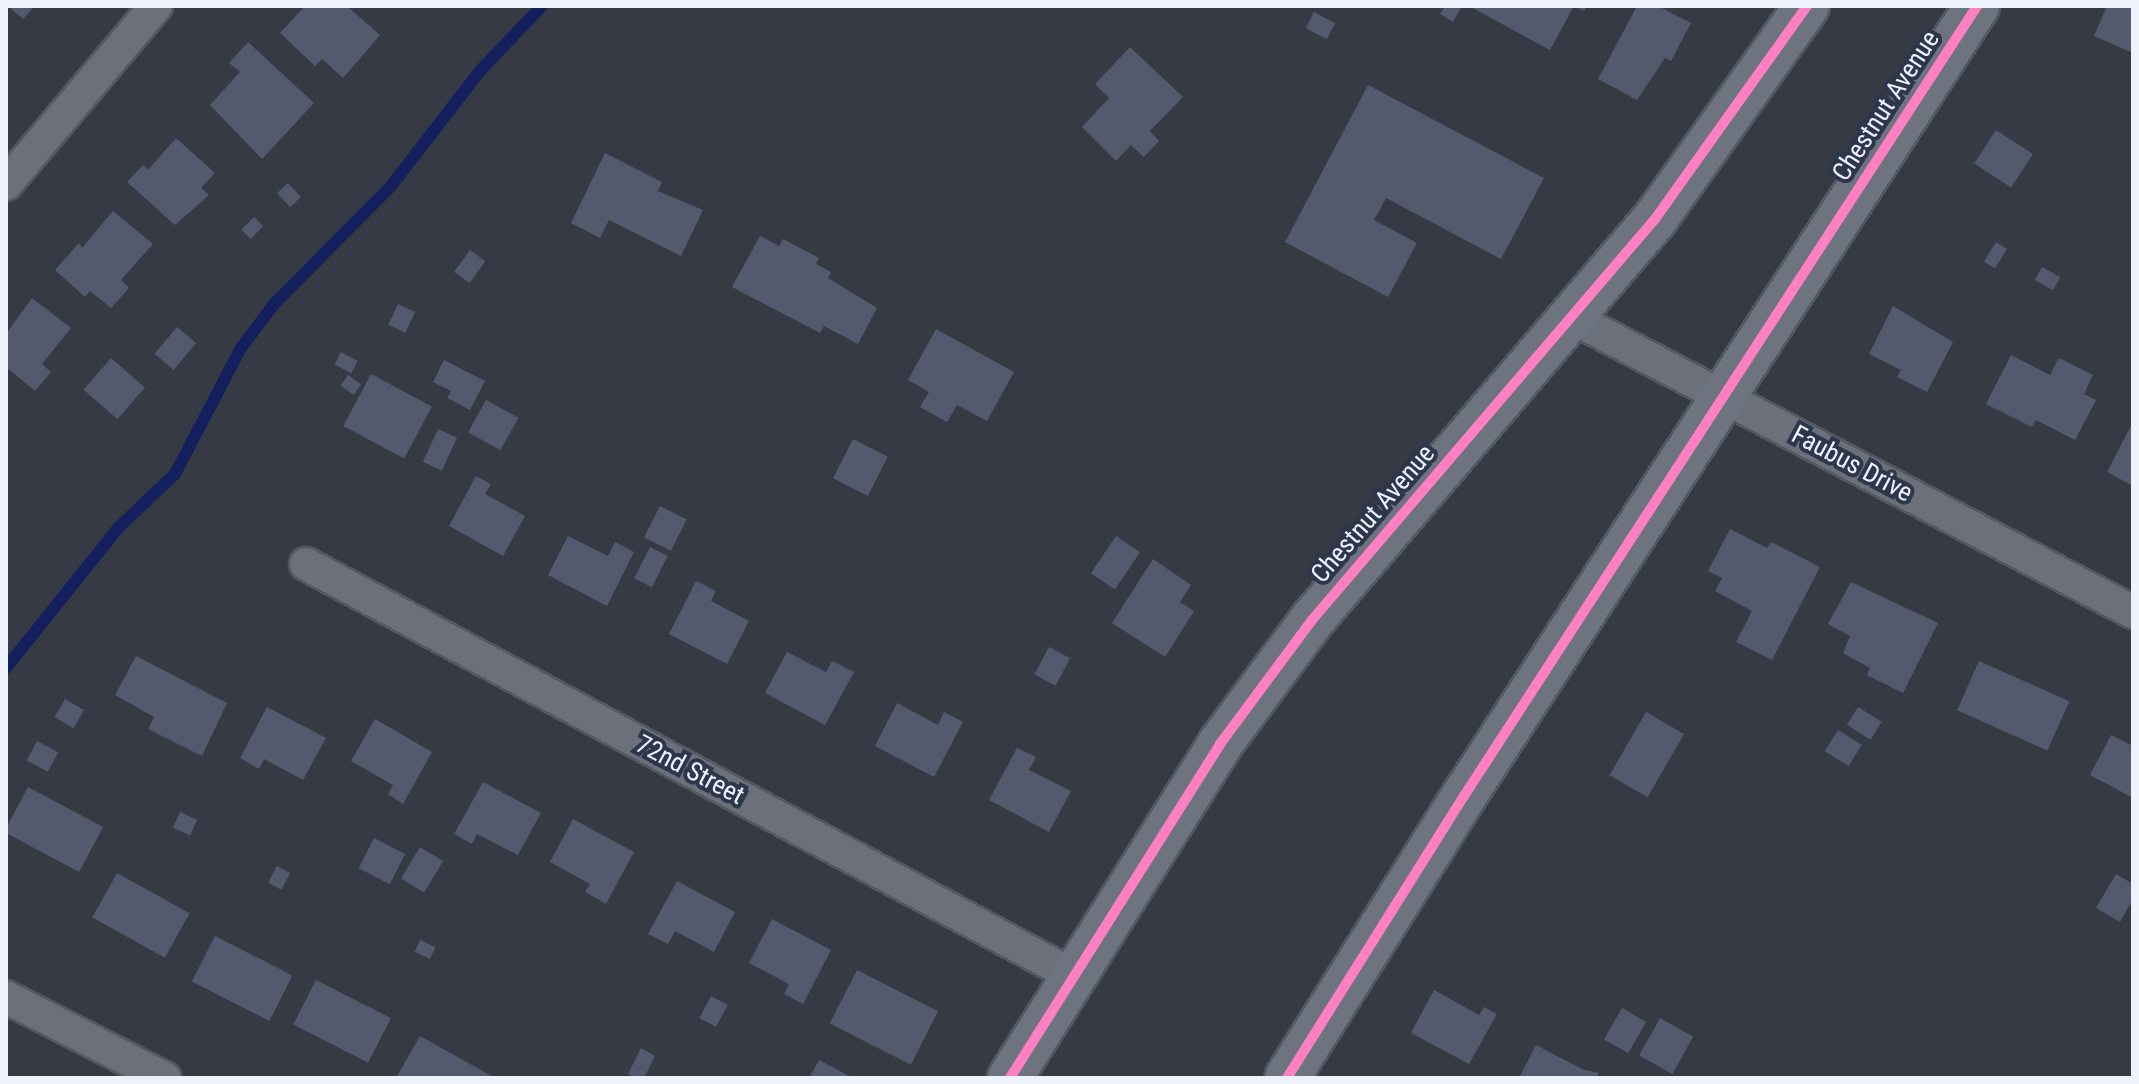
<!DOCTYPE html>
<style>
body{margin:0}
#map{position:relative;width:2139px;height:1084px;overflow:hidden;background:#353a45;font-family:"Roboto Condensed",sans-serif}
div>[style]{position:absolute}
.stream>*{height:12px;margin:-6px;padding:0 6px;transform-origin:6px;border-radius:6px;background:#14205d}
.building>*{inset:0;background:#535a6d;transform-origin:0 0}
.roads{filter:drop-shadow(2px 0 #545861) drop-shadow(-2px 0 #545861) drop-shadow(0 2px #545861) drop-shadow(0 -2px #545861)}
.street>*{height:32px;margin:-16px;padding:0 16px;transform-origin:16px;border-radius:16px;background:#6c707b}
.secondary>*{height:44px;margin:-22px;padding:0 22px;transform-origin:22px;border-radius:22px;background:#6e7380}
.cycleway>*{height:10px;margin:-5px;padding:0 5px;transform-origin:5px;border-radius:5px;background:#ff80c0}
span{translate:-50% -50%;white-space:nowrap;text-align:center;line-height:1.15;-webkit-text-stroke:8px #2e364c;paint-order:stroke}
.street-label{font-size:26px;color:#edf2fd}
.frame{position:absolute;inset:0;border:8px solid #edf2fd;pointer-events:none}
</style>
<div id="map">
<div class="stream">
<div style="left:6px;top:668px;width:179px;rotate:-51.3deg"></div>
<div style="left:118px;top:528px;width:79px;rotate:-43.5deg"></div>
<div style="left:175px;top:474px;width:142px;rotate:-62.4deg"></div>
<div style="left:241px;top:348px;width:55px;rotate:-53.1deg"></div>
<div style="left:274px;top:304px;width:166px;rotate:-45.2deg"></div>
<div style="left:391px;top:186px;width:145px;rotate:-52.3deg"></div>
<div style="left:480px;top:71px;width:90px;rotate:-46.4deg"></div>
</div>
<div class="building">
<div style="clip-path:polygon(8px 6px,35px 6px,23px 19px)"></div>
<div style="clip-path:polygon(305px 6px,347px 6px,380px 35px,343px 78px,322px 59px,315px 66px,280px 33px)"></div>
<div style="clip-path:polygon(1445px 6px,1462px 6px,1453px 22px,1440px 14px)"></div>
<div style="clip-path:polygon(1469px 6px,1587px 6px,1584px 11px,1574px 6px,1550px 50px)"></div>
<div style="clip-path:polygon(1637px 6px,1658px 6px,1691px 23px,1671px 61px,1665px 58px,1637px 100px,1598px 79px)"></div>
<div style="clip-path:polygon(2107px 6px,2133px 6px,2133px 53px,2094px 36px)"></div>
<div style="left:1314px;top:12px;width:24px;height:18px;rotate:28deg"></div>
<div style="clip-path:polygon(248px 42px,314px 103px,262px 159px,210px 105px,240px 72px,229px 63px)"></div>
<div style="clip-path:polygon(1130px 47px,1183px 97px,1150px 131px,1159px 141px,1144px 157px,1131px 145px,1116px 161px,1082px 127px,1109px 98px,1095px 84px)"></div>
<div style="clip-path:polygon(1368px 85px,1544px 178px,1501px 259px,1386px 198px,1374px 220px,1417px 243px,1388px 297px,1285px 242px)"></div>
<div style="left:1996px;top:130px;width:44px;height:40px;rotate:33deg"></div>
<div style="clip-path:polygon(176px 138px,215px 173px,201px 188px,209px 195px,175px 225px,127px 182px,143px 165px,148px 170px)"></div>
<div style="clip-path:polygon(605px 153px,662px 182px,658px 191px,703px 210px,681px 256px,609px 220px,600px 238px,571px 223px)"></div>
<div style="left:288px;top:183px;width:19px;height:15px;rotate:47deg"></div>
<div style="clip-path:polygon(113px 211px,153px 244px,121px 280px,129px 288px,111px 308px,90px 291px,85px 297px,55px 270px,79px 243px,82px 248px)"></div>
<div style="left:254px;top:217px;width:13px;height:18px;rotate:45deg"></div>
<div style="clip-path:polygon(760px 236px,779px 246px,783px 239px,819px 258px,816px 264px,831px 272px,828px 278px,877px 308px,858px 344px,824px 326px,820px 333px,732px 287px)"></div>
<div style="left:1996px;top:242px;width:13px;height:23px;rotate:32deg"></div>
<div style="left:470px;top:250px;width:19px;height:27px;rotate:36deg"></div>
<div style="left:2042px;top:267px;width:21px;height:15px;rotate:29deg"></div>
<div style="clip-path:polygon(32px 298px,71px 328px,42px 364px,51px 372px,35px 391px,6px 367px,6px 334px)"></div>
<div style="left:398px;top:304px;width:19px;height:23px;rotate:25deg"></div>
<div style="clip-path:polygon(1893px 306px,1953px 342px,1927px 392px,1897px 377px,1901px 370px,1869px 354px)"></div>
<div style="left:177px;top:327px;width:25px;height:35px;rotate:40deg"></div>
<div style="clip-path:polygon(936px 329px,1014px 372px,987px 421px,957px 405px,947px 422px,920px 407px,929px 392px,908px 380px)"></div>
<div style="left:341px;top:352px;width:19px;height:14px;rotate:28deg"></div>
<div style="clip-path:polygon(2011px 355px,2050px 375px,2059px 358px,2093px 375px,2084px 394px,2096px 400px,2075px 440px,2036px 420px,2032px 427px,1986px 404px)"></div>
<div style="left:111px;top:358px;width:45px;height:42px;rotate:41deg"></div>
<div style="clip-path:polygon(444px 360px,485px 381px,470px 410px,447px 398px,451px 391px,433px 382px)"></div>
<div style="left:371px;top:374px;width:69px;height:59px;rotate:28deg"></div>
<div style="left:348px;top:375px;width:16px;height:13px;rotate:35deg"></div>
<div style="left:486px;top:400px;width:37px;height:37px;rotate:29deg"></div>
<div style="clip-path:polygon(2133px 422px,2133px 486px,2107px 472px)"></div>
<div style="left:438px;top:429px;width:21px;height:36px;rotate:25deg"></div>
<div style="left:853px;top:439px;width:39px;height:44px;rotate:27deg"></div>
<div style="clip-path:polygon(476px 476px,491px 484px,485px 494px,525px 516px,503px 556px,449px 526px)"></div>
<div style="left:660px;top:506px;width:30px;height:35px;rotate:27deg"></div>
<div style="clip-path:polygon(1730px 529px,1767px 548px,1771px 542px,1820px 567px,1772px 660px,1736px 642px,1752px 611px,1715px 591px,1722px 578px,1708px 571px)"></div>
<div style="clip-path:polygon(568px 536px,608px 556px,615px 542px,634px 552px,607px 606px,548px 575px)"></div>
<div style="left:1116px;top:536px;width:29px;height:45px;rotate:34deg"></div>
<div style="left:650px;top:547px;width:20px;height:35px;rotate:27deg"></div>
<div style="clip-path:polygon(1153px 559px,1191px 585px,1180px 602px,1194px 611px,1165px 657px,1112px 623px)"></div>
<div style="clip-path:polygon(696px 581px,716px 591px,711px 601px,749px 621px,727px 664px,669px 634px)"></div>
<div style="clip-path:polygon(1851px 582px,1938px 623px,1903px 693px,1867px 675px,1870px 668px,1843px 653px,1850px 636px,1828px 624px)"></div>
<div style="left:1049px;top:647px;width:24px;height:31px;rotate:28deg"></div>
<div style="clip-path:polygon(787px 652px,826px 672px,832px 661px,854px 672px,825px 725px,765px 693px)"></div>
<div style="clip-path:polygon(136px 656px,227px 703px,202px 756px,148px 729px,154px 717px,115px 695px)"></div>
<div style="left:1979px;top:661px;width:99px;height:54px;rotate:24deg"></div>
<div style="left:65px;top:699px;width:22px;height:21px;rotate:30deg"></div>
<div style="clip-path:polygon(897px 703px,938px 725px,944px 712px,963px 722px,934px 777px,875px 746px)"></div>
<div style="clip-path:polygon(267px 707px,326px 738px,303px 780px,264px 759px,259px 769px,240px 758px)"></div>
<div style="left:1858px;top:707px;width:28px;height:21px;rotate:32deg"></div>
<div style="left:1646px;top:712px;width:44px;height:73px;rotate:30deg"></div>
<div style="clip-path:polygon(375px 719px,432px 752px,403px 804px,388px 794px,393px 785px,351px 761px)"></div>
<div style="left:1838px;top:730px;width:28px;height:25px;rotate:32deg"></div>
<div style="clip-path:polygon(2111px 735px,2133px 746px,2133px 798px,2090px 775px)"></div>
<div style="left:37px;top:741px;width:24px;height:22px;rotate:28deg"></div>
<div style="clip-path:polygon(1017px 748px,1036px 757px,1029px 770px,1071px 791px,1049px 832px,989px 800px)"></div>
<div style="clip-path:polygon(483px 782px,541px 813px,518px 855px,477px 834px,472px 844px,454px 834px)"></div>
<div style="left:28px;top:787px;width:85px;height:51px;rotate:28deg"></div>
<div style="left:180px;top:812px;width:19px;height:17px;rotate:25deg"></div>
<div style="clip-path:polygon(573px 819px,634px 852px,606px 904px,585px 892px,590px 884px,550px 862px)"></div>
<div style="left:374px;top:838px;width:35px;height:34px;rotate:27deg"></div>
<div style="left:420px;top:847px;width:27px;height:37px;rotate:31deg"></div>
<div style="left:277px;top:866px;width:15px;height:19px;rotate:28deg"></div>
<div style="left:117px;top:873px;width:83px;height:51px;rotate:29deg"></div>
<div style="clip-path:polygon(2116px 874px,2133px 884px,2133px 899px,2120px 922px,2096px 908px)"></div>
<div style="clip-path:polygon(677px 881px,735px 912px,714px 952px,675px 931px,668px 944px,648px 934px)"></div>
<div style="clip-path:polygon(772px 919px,831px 950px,803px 1004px,784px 994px,789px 984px,749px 963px)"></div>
<div style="left:215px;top:936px;width:87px;height:51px;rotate:27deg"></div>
<div style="left:420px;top:940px;width:17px;height:13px;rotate:25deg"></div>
<div style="left:857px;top:970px;width:91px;height:60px;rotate:27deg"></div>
<div style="left:316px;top:980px;width:84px;height:50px;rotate:27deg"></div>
<div style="clip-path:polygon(1434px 990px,1479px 1015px,1484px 1007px,1497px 1014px,1469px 1064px,1411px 1033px)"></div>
<div style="left:711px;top:996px;width:19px;height:25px;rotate:28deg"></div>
<div style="left:1622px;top:1008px;width:28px;height:36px;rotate:30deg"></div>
<div style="left:1660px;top:1018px;width:38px;height:43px;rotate:29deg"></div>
<div style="clip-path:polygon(420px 1036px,495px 1078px,396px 1078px)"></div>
<div style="clip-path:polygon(1536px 1045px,1582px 1069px,1599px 1073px,1596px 1078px,1519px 1078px)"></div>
<div style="clip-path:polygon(641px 1048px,655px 1056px,644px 1078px,635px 1078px,628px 1074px)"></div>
<div style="clip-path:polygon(819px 1060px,853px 1078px,809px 1078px)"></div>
</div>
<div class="roads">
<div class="street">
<div style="left:6px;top:184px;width:233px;rotate:-49.9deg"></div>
<div style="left:1571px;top:317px;width:635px;rotate:27.7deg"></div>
<div style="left:306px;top:564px;width:872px;rotate:28.21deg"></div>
<div style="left:6px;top:997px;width:178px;rotate:27.1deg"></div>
</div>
<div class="secondary">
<div style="left:1010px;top:1078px;width:395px;rotate:-57.8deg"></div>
<div style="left:1220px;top:744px;width:154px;rotate:-53.4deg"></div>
<div style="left:1312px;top:620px;width:528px;rotate:-49.46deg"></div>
<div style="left:1655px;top:219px;width:262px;rotate:-54.5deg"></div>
<div style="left:1287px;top:1078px;width:333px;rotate:-57.9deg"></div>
<div style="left:1464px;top:796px;width:942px;rotate:-57deg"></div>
</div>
</div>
<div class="cycleway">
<div style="left:1010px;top:1078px;width:395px;rotate:-57.8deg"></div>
<div style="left:1220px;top:744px;width:154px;rotate:-53.4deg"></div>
<div style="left:1312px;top:620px;width:528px;rotate:-49.46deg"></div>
<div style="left:1655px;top:219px;width:262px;rotate:-54.5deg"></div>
<div style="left:1287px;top:1078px;width:333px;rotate:-57.9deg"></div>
<div style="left:1464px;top:796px;width:942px;rotate:-57deg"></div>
</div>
<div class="street-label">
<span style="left:1886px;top:106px;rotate:-57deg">Chestnut Avenue</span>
<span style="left:1852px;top:464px;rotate:28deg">Faubus Drive</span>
<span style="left:1373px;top:514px;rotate:-49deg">Chestnut Avenue</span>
<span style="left:690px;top:770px;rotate:28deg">72nd Street</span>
</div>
<div class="frame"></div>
</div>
